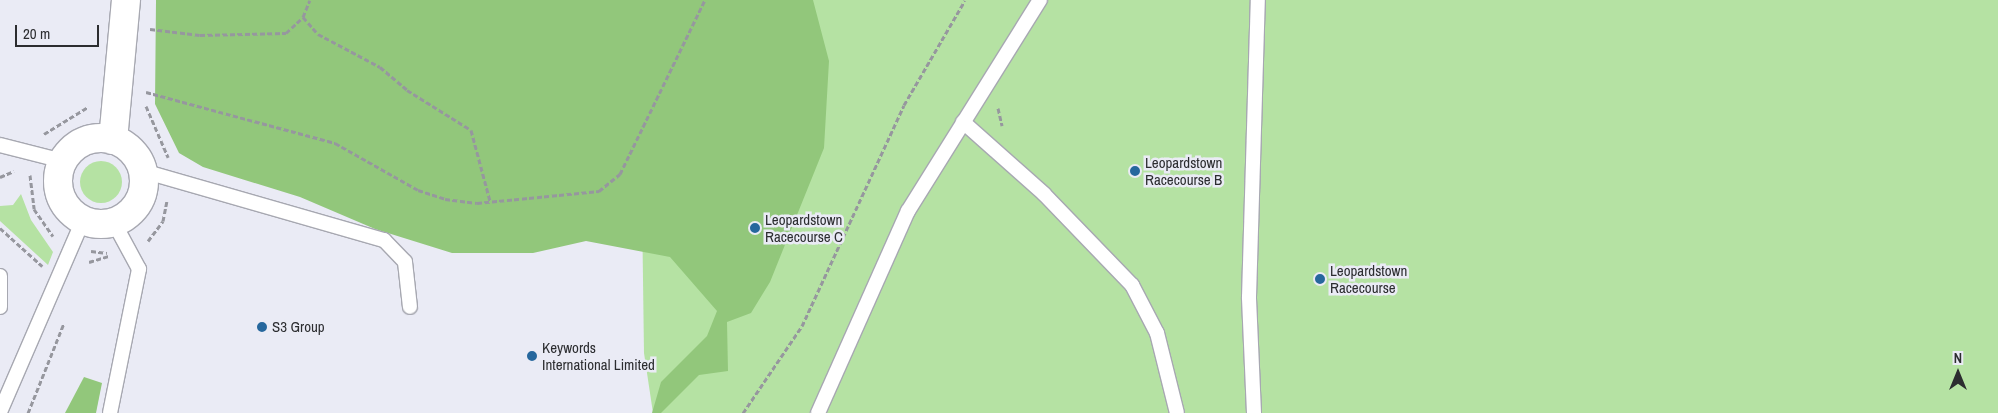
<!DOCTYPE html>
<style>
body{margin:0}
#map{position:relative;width:1998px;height:413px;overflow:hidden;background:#eaebf5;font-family:"Archivo Narrow",sans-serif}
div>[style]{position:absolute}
.green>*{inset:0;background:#b5e2a3}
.round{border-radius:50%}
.forest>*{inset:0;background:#92c77b}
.path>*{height:3px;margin-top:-1.5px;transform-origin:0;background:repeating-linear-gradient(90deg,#96979e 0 5px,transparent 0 7.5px)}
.roads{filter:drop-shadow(1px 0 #a7a8b1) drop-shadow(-1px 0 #a7a8b1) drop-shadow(0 1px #a7a8b1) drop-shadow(0 -1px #a7a8b1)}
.lane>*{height:14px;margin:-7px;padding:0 7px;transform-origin:7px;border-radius:7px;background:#fff}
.street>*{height:28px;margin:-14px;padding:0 14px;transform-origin:14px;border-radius:14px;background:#fff}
.street>.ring{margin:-14px;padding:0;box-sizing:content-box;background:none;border:28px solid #fff;border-radius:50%}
.dots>*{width:14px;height:14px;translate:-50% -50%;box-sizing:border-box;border:2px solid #eaebf5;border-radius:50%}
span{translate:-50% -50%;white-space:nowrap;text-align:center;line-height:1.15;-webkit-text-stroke:5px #eaebf5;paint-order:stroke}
.poi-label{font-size:15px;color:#2c2d30}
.left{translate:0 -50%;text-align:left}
.north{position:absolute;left:1933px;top:348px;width:50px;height:50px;-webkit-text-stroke:4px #eaebf5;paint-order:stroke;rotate:0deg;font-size:14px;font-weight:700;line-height:20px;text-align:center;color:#2c2d30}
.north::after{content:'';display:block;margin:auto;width:18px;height:22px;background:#2c2d30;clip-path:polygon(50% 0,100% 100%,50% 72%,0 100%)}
.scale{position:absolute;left:15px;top:25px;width:84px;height:22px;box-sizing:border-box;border:2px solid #2c2d30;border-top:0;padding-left:6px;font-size:15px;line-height:18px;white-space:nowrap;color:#2c2d30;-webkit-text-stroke:4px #eaebf5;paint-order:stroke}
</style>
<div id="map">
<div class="green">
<div style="clip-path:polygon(747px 0,1998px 0,1998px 413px,653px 413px,644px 353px,642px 205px)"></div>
<div class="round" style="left:80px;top:161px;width:42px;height:42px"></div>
<div style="clip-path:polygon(21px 194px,31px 220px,53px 252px,48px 265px,0 221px,0 206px,13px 205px)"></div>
</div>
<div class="forest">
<div style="clip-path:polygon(156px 0,813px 0,829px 61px,824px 148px,770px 282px,751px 313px,727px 322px,728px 371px,699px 375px,661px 413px,652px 413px,661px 382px,707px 336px,717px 311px,670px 257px,586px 241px,533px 253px,452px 253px,375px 229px,300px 197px,203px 167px,179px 153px,155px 104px)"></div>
<div style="clip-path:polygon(84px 377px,102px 383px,96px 413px,65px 413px)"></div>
</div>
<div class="path">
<div style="left:303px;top:17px;width:23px;rotate:49deg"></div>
<div style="left:318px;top:34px;width:70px;rotate:28deg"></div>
<div style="left:380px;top:67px;width:35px;rotate:40deg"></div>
<div style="left:407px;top:90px;width:75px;rotate:32deg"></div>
<div style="left:471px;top:130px;width:73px;rotate:75deg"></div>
<div style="left:150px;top:29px;width:50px;rotate:6.8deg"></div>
<div style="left:200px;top:35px;width:86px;rotate:-1.3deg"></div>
<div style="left:286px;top:33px;width:23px;rotate:-43deg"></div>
<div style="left:303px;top:17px;width:18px;rotate:-68deg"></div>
<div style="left:146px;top:92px;width:196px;rotate:15.1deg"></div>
<div style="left:335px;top:143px;width:95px;rotate:29.5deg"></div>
<div style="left:418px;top:190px;width:28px;rotate:18deg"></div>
<div style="left:445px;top:199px;width:32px;rotate:7deg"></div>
<div style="left:477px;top:203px;width:123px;rotate:-5.6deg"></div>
<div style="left:599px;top:191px;width:27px;rotate:-39deg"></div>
<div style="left:620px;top:174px;width:194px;rotate:-64deg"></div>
<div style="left:146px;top:106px;width:56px;rotate:66.7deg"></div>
<div style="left:998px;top:108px;width:18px;rotate:77deg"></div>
<div style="left:44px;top:134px;width:52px;rotate:-31.5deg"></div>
<div style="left:30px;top:175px;width:34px;rotate:83deg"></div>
<div style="left:34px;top:209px;width:33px;rotate:55deg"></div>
<div style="left:0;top:177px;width:15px;rotate:-23deg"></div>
<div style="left:0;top:228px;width:57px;rotate:42.1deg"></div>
<div style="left:148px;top:241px;width:25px;rotate:-53deg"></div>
<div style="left:163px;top:221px;width:20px;rotate:-79deg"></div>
<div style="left:91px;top:251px;width:16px;rotate:7deg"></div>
<div style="left:89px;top:262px;width:21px;rotate:-17deg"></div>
<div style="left:28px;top:413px;width:97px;rotate:-68.2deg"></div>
<div style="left:743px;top:413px;width:105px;rotate:-55.9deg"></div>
<div style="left:802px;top:326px;width:243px;rotate:-65.2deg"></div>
<div style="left:904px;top:105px;width:121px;rotate:-59.8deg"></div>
</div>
<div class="roads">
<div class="lane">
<div style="left:963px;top:122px;width:108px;rotate:41.6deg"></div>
<div style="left:1044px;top:194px;width:127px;rotate:46deg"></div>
<div style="left:1132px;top:285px;width:54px;rotate:62.5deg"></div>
<div style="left:1157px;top:333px;width:82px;rotate:76deg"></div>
<div style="left:0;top:145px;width:65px;rotate:14.3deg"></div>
<div style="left:143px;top:171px;width:251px;rotate:16deg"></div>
<div style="left:384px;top:240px;width:30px;rotate:46deg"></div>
<div style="left:405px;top:262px;width:45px;rotate:83.7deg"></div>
<div style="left:0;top:276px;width:31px;rotate:90deg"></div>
<div style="left:0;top:412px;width:209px;rotate:-66.6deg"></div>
<div style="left:110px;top:413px;width:147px;rotate:-78.6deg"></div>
<div style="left:139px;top:269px;width:55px;rotate:-118.4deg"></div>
<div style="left:818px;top:413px;width:221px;rotate:-66deg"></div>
<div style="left:908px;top:211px;width:249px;rotate:-58deg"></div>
<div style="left:1254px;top:413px;width:116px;rotate:-92.5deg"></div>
<div style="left:1249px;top:297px;width:297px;rotate:-88.3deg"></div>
</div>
<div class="street">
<div class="ring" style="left:58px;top:138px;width:58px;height:58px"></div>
<div style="left:113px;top:140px;width:141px;rotate:-84.7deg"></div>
</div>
</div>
<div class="dots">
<div style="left:1135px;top:171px;background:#26679d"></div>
<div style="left:755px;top:228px;background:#26679d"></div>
<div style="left:1320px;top:279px;background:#26679d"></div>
<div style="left:262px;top:327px;background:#26679d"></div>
<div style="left:532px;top:356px;background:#26679d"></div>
</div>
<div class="poi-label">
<span class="left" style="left:1145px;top:171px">Leopardstown<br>Racecourse B</span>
<span class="left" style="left:765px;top:228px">Leopardstown<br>Racecourse C</span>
<span class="left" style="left:1330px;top:279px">Leopardstown<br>Racecourse</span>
<span class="left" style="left:272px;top:327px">S3 Group</span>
<span class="left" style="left:542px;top:356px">Keywords<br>International Limited</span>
</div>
<div class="north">N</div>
<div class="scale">20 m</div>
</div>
